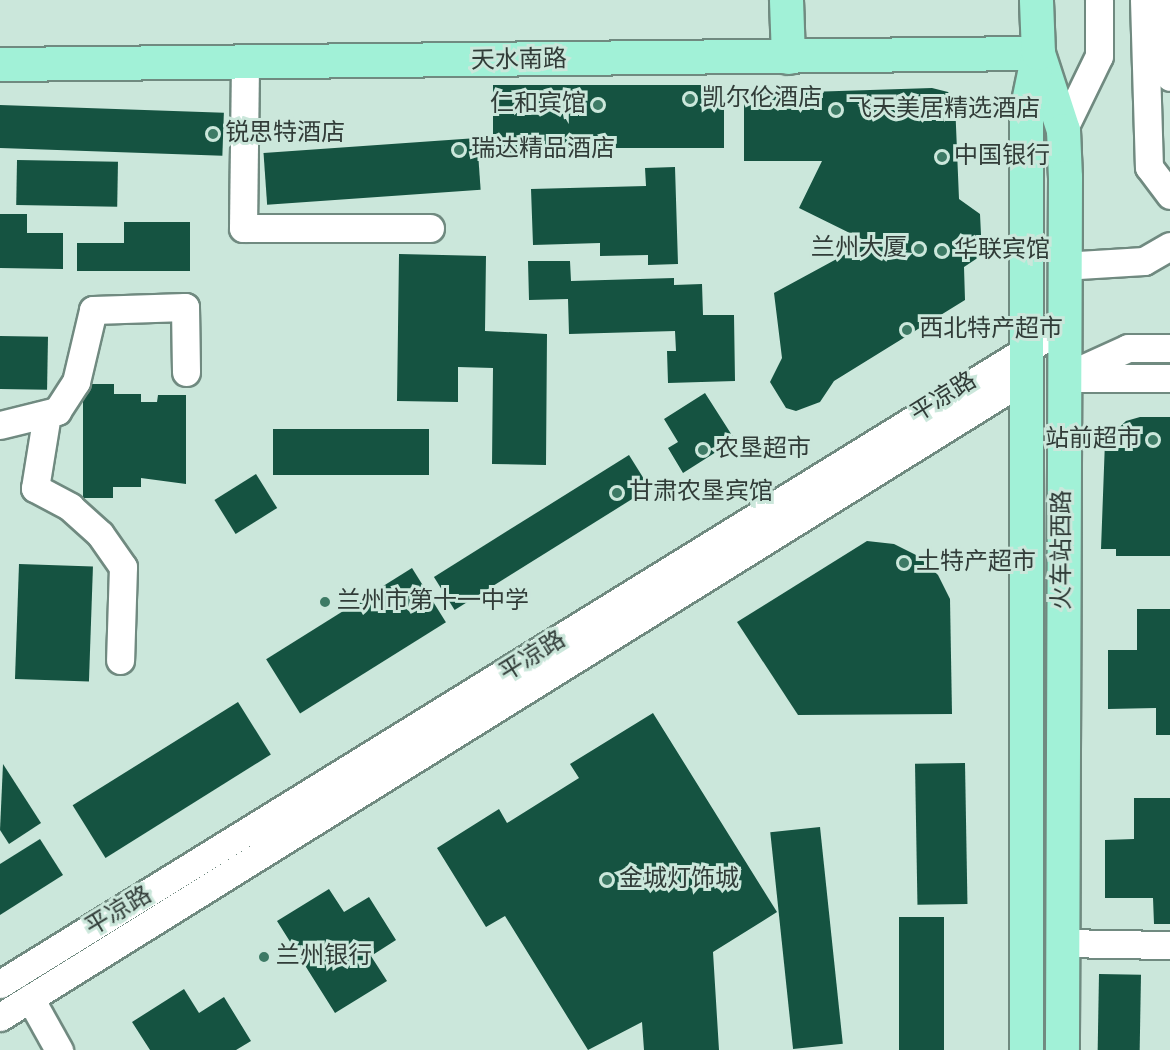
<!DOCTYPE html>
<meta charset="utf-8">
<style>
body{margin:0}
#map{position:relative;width:1170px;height:1050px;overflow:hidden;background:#cbe7db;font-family:"Alegreya Sans","Noto Sans SC",sans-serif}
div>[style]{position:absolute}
.building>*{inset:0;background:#155341;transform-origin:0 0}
.roads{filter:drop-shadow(2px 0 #708a80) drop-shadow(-2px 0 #708a80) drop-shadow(0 2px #708a80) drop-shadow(0 -2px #708a80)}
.minor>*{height:27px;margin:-13.5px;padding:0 13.5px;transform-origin:13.5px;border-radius:13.5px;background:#fff}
.major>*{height:33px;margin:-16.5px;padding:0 16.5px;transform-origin:16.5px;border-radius:16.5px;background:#a1f1d7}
.dots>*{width:16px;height:16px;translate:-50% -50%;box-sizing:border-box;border:3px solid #cbe7db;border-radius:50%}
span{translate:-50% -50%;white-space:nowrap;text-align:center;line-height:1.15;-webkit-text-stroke:6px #cbe7db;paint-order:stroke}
.street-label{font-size:24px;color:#313c38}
.poi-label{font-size:24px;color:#313c38}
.left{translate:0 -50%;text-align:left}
.right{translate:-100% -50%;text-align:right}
</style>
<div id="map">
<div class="building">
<div style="clip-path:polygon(493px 85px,724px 85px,724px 148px,546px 148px,546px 154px,493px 154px)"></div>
<div style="clip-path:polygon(932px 88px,948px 92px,955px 102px,959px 199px,980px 214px,982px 255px,964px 267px,965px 300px,834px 381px,820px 402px,796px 411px,786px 408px,770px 382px,782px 358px,774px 293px,868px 242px,799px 208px,822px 161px,744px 161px,744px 94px)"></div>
<div style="left:0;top:105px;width:224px;height:43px;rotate:2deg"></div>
<div style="left:477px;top:138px;width:52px;height:214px;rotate:86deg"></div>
<div style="left:17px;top:160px;width:101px;height:45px;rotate:1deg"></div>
<div style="clip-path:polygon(675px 167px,678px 264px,648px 265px,648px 255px,600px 256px,600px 243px,533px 245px,531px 189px,646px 186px,645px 168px)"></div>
<div style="clip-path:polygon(0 214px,27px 214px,27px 233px,63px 233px,63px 269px,0 268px)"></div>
<div style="clip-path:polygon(124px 222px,190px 222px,190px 271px,77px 271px,77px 243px,124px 243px)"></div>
<div style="clip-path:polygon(399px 254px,486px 256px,485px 331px,547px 334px,546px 465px,492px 464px,493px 368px,458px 367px,458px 402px,397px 401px)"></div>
<div style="clip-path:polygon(528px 261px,570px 261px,571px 281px,674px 278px,674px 285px,702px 284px,703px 315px,734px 315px,735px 381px,668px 383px,667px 351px,676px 351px,675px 331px,569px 334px,568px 299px,529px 300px)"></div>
<div style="left:0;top:336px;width:48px;height:53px;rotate:1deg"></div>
<div style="clip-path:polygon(83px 384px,114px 384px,114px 394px,141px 394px,141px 402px,157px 402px,158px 395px,186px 395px,186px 484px,141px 478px,141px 487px,113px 487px,113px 498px,83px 498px)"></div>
<div style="clip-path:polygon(705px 393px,735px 440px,683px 473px,668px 448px,678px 442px,664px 419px)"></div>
<div style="clip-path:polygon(1140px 417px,1170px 417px,1170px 556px,1116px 556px,1116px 549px,1101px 549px,1105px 441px,1126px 421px)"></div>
<div style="left:273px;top:429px;width:156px;height:46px"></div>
<div style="left:629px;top:455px;width:39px;height:230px;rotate:58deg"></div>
<div style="left:256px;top:474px;width:40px;height:49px;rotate:58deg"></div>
<div style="clip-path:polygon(867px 541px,894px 544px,918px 556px,938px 575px,950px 599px,952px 714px,798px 715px,737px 622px)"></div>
<div style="left:19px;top:564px;width:74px;height:115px;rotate:2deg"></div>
<div style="left:412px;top:568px;width:64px;height:172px;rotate:58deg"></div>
<div style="clip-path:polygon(1137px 609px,1170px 609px,1170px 735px,1156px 735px,1156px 708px,1108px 709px,1108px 650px,1137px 650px)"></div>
<div style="left:238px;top:702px;width:62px;height:195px;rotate:58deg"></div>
<div style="clip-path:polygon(653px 713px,777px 912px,713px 952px,719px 1050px,644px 1050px,642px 1022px,588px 1050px,505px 916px,486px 927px,437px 848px,499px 809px,507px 823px,579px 778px,570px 764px)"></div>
<div style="left:965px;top:763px;width:141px;height:50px;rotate:89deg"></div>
<div style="clip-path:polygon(3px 764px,41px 823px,9px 844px,0 830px)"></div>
<div style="clip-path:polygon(1134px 798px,1170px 798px,1170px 924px,1154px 924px,1153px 898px,1105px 898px,1105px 840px,1134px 839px)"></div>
<div style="left:820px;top:827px;width:218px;height:50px;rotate:84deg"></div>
<div style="clip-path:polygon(40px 839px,63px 875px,0 915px,0 864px)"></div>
<div style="clip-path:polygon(329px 889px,344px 912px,369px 897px,396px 940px,371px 956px,387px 981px,335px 1013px,277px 921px)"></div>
<div style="left:899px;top:917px;width:45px;height:133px"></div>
<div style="left:1099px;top:974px;width:42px;height:76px;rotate:1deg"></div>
<div style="clip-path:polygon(184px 989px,199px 1013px,224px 997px,251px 1041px,236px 1050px,150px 1050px,132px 1022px)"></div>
</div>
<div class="roads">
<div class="minor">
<div style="left:1144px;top:0;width:167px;rotate:88.3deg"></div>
<div style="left:1149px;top:167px;width:35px;rotate:53deg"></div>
<div style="left:1165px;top:0;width:77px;rotate:86.3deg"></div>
<div style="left:245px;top:64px;width:164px;rotate:90.7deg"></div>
<div style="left:243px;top:228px;width:187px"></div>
<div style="left:1063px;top:130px;width:82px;rotate:-64.1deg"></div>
<div style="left:1099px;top:56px;width:56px;rotate:-90deg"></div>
<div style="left:1062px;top:266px;width:82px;rotate:-3.5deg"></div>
<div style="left:1144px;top:261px;width:30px;rotate:-30deg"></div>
<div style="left:1062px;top:378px;width:72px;rotate:-24.4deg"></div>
<div style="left:1128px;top:348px;width:42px"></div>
<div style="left:1072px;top:378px;width:98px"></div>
<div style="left:47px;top:414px;width:75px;rotate:99.2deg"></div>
<div style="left:35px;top:488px;width:40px;rotate:28deg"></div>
<div style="left:70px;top:507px;width:40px;rotate:42deg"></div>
<div style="left:100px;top:534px;width:40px;rotate:55.1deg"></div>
<div style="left:123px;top:567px;width:93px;rotate:91.8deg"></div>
<div style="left:0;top:425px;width:59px;rotate:-13.8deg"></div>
<div style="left:57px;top:411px;width:35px;rotate:-57deg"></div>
<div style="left:76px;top:382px;width:74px;rotate:-76.7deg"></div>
<div style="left:93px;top:310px;width:92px;rotate:-1.9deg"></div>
<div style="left:185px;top:307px;width:65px;rotate:89.1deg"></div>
<div style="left:1062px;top:943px;width:108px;rotate:1.1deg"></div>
<div style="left:0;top:984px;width:1250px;rotate:-31.72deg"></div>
<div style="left:30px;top:998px;width:60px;rotate:60.9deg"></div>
<div style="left:0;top:1017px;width:1209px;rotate:-31.91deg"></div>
</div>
<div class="major">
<div style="left:786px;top:0;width:57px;rotate:88deg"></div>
<div style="left:1038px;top:53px;width:81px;rotate:72deg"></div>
<div style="left:1063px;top:130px;width:47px;rotate:87.6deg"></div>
<div style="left:1065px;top:177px;width:873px;rotate:90.2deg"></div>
<div style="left:0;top:64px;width:1038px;rotate:-0.61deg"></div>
<div style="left:1026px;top:1050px;width:939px;rotate:-90deg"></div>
<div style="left:1026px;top:111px;width:59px;rotate:-78.3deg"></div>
<div style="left:1038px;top:53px;width:53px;rotate:-92.2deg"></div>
</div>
</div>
<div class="dots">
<div style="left:690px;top:99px;background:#3d7a65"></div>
<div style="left:598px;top:105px;background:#3d7a65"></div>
<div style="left:836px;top:110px;background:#3d7a65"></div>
<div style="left:213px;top:134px;background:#3d7a65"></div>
<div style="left:459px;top:150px;background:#3d7a65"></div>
<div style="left:942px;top:157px;background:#3d7a65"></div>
<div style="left:919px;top:249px;background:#3d7a65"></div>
<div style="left:942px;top:251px;background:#3d7a65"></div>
<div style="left:907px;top:330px;background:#3d7a65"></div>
<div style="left:1153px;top:440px;background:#3d7a65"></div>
<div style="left:703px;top:450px;background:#3d7a65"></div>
<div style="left:617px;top:493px;background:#3d7a65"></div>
<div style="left:904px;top:563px;background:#3d7a65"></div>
<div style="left:325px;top:602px;background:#3d7a65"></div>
<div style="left:607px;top:880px;background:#3d7a65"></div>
<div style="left:264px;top:957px;background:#3d7a65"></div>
</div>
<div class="street-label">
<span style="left:519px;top:61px;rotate:-1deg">天水南路</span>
<span style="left:944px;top:398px;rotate:-32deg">平凉路</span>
<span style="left:1063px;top:550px;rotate:-90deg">火车站西路</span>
<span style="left:533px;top:657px;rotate:-32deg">平凉路</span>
<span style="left:119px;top:912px;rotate:-31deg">平凉路</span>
</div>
<div class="poi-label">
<span class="left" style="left:702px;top:99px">凯尔伦酒店</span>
<span class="right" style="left:586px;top:105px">仁和宾馆</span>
<span class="left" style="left:848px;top:110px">飞天美居精选酒店</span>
<span class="left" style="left:225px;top:134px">锐思特酒店</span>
<span class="left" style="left:471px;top:150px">瑞达精品酒店</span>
<span class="left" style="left:954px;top:157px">中国银行</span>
<span class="right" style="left:907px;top:249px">兰州大厦</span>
<span class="left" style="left:954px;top:251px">华联宾馆</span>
<span class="left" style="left:919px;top:330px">西北特产超市</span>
<span class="right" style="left:1141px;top:440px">站前超市</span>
<span class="left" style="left:715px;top:450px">农垦超市</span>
<span class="left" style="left:629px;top:493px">甘肃农垦宾馆</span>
<span class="left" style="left:916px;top:563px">土特产超市</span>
<span class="left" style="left:337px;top:602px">兰州市第十一中学</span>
<span class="left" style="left:619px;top:880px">金城灯饰城</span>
<span class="left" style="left:276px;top:957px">兰州银行</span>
</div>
</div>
